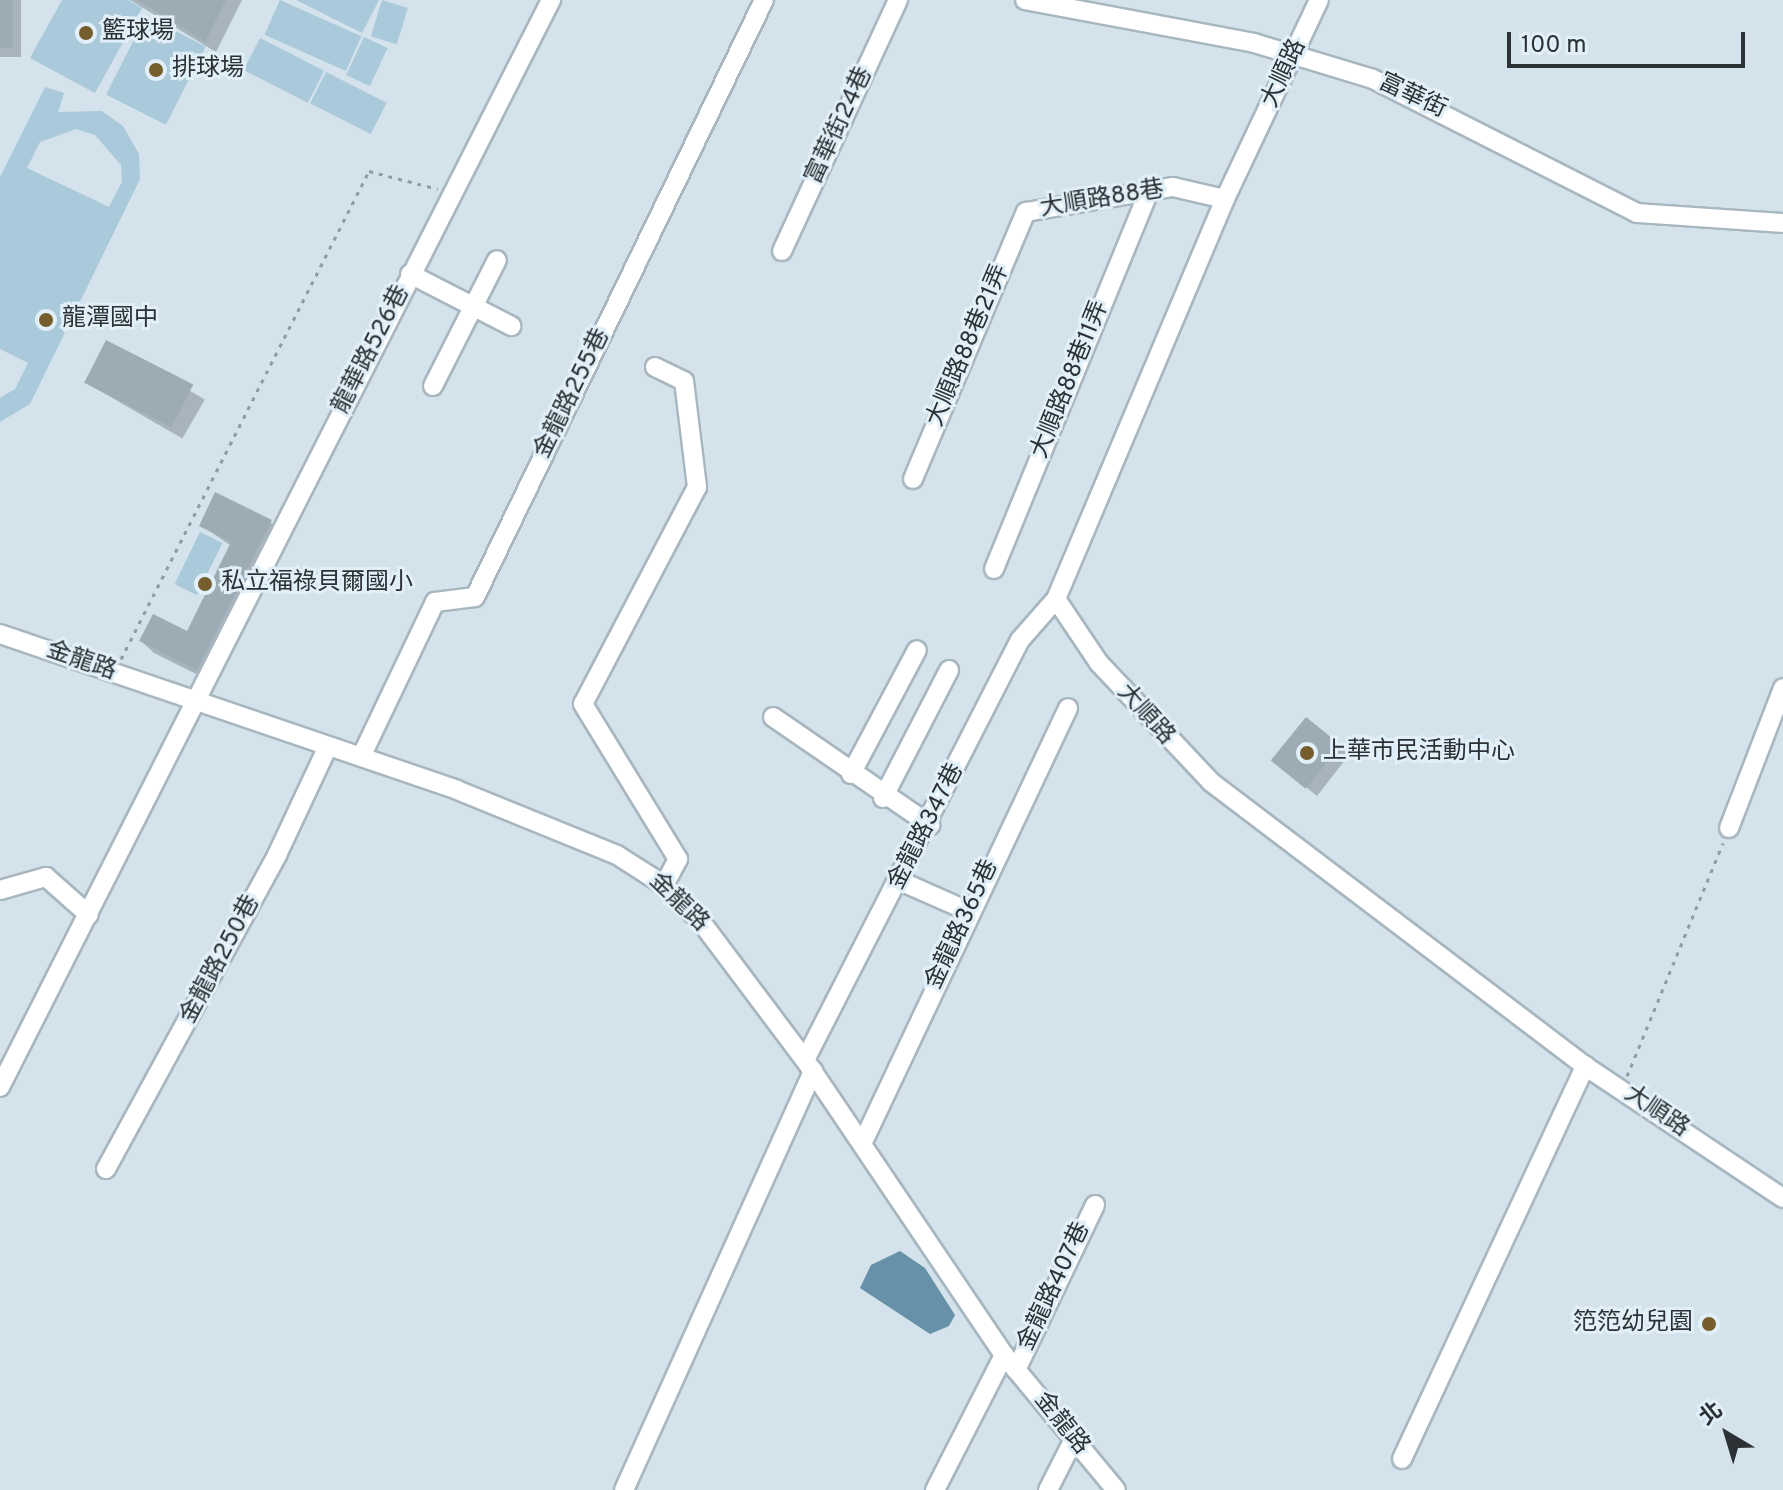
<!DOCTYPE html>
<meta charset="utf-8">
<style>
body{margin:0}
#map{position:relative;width:1783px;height:1490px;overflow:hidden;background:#d3e2eb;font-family:Overpass,"Noto Sans TC",sans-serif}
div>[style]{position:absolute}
.green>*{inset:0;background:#aac9da;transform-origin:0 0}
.water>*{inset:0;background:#6691a8}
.shadow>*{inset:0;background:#0003;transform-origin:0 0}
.building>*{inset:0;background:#9dabb4;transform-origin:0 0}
.path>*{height:3px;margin-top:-1.5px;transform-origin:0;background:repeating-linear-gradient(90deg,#909ca3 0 4px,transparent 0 10px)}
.roads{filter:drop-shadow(2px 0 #a7b6bf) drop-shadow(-2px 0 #a7b6bf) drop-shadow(0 2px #a7b6bf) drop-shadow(0 -2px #a7b6bf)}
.minor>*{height:18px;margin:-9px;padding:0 9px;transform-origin:9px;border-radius:9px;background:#fff}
.dots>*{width:22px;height:22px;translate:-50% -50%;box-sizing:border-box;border:4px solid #e0eff8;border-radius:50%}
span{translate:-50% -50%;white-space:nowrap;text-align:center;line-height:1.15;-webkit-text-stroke:6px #e0eff8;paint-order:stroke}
.poi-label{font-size:24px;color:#2b3134}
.left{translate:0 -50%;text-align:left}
.right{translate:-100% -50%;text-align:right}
.street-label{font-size:24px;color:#2b3134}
.north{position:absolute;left:1687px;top:1394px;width:80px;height:80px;-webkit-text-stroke:6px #e0eff8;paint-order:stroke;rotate:322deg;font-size:22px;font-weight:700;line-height:32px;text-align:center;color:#2b3134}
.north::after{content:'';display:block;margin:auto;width:28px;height:36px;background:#2b3134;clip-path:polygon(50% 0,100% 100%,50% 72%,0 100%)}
.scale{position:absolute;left:1507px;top:32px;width:238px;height:36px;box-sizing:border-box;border:4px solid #2b3134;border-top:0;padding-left:10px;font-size:24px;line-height:28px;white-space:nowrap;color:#2b3134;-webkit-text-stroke:6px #e0eff8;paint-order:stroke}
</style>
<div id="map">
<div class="green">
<div style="clip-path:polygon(62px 0,128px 0,142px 8px,95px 93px,30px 58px)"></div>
<div style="left:280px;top:0;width:89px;height:38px;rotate:24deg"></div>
<div style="clip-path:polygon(296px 0,379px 0,362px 33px)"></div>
<div style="left:382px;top:0;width:27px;height:38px;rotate:17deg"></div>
<div style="left:146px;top:16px;width:67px;height:88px;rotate:27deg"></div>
<div style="left:364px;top:37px;width:26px;height:42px;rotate:25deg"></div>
<div style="left:260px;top:38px;width:72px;height:36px;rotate:27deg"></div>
<div style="left:326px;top:72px;width:68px;height:35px;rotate:27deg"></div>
<div style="clip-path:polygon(evenodd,45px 87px,64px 93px,58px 112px,102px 111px,123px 126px,139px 154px,140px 179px,30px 404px,0 422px,0 398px,15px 389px,28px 363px,0 349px,0 177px,45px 87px,76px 129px,95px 135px,121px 165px,122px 182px,109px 207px,27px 168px,40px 142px,76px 129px)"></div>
<div style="left:200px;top:532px;width:25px;height:58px;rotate:26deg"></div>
</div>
<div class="water">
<div style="clip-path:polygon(900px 1251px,925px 1268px,955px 1315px,949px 1326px,930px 1334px,860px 1288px,871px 1265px)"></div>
</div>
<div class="shadow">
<div style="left:0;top:0;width:21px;height:57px"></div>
<div style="clip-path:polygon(130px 0,242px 0,216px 52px)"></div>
<div style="left:107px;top:343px;width:113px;height:45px;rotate:30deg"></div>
<div style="clip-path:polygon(270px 522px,283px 534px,210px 681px,154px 653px,141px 641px,188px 633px,231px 546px,201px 525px)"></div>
<div style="clip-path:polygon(1340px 746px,1349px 755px,1317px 796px,1274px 761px)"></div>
</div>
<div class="building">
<div style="left:0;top:0;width:13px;height:48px"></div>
<div style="clip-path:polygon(138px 0,226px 0,205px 42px)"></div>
<div style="left:106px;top:340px;width:98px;height:48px;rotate:27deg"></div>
<div style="clip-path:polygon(215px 492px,272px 520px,197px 670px,139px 641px,153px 614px,187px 631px,231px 542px,199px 526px)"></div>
<div style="left:1306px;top:717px;width:45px;height:56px;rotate:39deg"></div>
</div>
<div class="path">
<div style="left:121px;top:659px;width:547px;rotate:-63.06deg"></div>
<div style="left:369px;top:171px;width:71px;rotate:14.6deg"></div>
<div style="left:1627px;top:1076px;width:252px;rotate:-67.6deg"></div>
</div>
<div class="roads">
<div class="minor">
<div style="left:1025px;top:0;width:233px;rotate:10.6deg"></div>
<div style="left:1254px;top:43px;width:124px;rotate:16.8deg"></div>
<div style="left:1373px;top:79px;width:296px;rotate:26.9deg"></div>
<div style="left:1637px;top:213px;width:146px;rotate:3.9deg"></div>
<div style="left:1319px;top:0;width:220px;rotate:115.3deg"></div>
<div style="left:1225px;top:199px;width:434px;rotate:112.9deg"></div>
<div style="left:1056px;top:599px;width:77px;rotate:56.1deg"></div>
<div style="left:1099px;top:663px;width:163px;rotate:46.7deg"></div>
<div style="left:1211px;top:782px;width:470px;rotate:37.2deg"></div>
<div style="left:1585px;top:1066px;width:238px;rotate:33.7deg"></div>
<div style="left:782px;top:251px;width:277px;rotate:-65.2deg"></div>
<div style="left:410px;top:274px;width:114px;rotate:27.2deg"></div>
<div style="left:655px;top:367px;width:32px;rotate:26deg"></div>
<div style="left:684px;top:381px;width:107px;rotate:83deg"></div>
<div style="left:697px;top:487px;width:245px;rotate:117.7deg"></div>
<div style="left:583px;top:704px;width:182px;rotate:58.5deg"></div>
<div style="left:678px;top:859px;width:30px;rotate:118deg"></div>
<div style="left:433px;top:386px;width:141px;rotate:-63.1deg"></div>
<div style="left:913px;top:479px;width:290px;rotate:-67.1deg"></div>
<div style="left:1026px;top:212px;width:149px;rotate:-9.7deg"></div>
<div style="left:1173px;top:187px;width:53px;rotate:13deg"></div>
<div style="left:994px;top:569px;width:409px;rotate:-67.7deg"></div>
<div style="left:0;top:634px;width:483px;rotate:18.8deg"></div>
<div style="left:457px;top:790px;width:173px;rotate:22.1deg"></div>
<div style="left:617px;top:855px;width:56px;rotate:32.6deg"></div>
<div style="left:664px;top:885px;width:54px;rotate:45deg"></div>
<div style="left:702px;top:923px;width:171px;rotate:53.1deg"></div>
<div style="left:805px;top:1060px;width:356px;rotate:56deg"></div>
<div style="left:1004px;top:1355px;width:175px;rotate:50.3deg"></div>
<div style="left:773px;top:717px;width:191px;rotate:34.5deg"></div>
<div style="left:361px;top:757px;width:172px;rotate:-64.5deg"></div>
<div style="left:435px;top:602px;width:40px;rotate:-7.1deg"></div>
<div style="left:475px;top:597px;width:663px;rotate:-64.17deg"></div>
<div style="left:851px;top:774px;width:140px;rotate:-62deg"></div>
<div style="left:883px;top:798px;width:144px;rotate:-62.7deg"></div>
<div style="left:1729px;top:828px;width:150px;rotate:-68.9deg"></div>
<div style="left:900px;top:881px;width:74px;rotate:23.8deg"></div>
<div style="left:0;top:890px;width:48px;rotate:-15.8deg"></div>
<div style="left:46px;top:877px;width:57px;rotate:41.5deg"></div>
<div style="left:805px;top:1060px;width:472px;rotate:-62.9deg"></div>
<div style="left:1020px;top:640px;width:55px;rotate:-48.7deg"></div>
<div style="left:0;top:1087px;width:1219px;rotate:-63.12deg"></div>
<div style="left:862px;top:1144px;width:482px;rotate:-64.7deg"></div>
<div style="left:106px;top:1169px;width:358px;rotate:-61.4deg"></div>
<div style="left:277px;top:855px;width:120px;rotate:-64.9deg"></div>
<div style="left:1016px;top:1370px;width:183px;rotate:-64.4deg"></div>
<div style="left:1402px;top:1459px;width:434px;rotate:-65deg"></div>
<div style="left:624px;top:1490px;width:460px;rotate:-65.7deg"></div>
<div style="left:935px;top:1490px;width:152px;rotate:-62.9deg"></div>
<div style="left:1048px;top:1490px;width:55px;rotate:-63deg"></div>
</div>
</div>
<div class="dots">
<div style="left:86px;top:33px;background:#755d2e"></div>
<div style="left:156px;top:70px;background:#755d2e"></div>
<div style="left:46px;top:320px;background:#755d2e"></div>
<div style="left:205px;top:584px;background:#755d2e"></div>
<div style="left:1307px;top:753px;background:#755d2e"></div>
<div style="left:1709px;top:1324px;background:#755d2e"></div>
</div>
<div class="poi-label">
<span class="left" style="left:102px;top:33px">籃球場</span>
<span class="left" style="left:172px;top:70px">排球場</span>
<span class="left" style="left:62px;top:320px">龍潭國中</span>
<span class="left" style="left:221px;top:584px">私立福祿貝爾國小</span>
<span class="left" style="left:1323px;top:753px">上華市民活動中心</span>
<span class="right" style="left:1693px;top:1324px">笵笵幼兒園</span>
</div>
<div class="street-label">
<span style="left:1285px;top:74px;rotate:-65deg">大順路</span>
<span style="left:1412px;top:97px;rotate:25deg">富華街</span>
<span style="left:840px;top:126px;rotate:-65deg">富華街24巷</span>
<span style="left:1102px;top:200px;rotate:-9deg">大順路88巷</span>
<span style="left:969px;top:346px;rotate:-67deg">大順路88巷21弄</span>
<span style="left:372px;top:350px;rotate:-63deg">龍華路526巷</span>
<span style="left:1071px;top:380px;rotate:-68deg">大順路88巷11弄</span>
<span style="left:573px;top:394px;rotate:-64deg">金龍路255巷</span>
<span style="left:81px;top:662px;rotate:19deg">金龍路</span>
<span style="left:1145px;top:715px;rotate:48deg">大順路</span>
<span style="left:927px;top:827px;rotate:-63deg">金龍路347巷</span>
<span style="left:678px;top:903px;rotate:44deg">金龍路</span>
<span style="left:963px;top:925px;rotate:-65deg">金龍路365巷</span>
<span style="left:221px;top:960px;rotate:-62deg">金龍路250巷</span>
<span style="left:1656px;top:1112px;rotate:34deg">大順路</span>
<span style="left:1055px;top:1287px;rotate:-65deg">金龍路407巷</span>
<span style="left:1061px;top:1424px;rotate:51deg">金龍路</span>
</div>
<div class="north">北</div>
<div class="scale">100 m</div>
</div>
